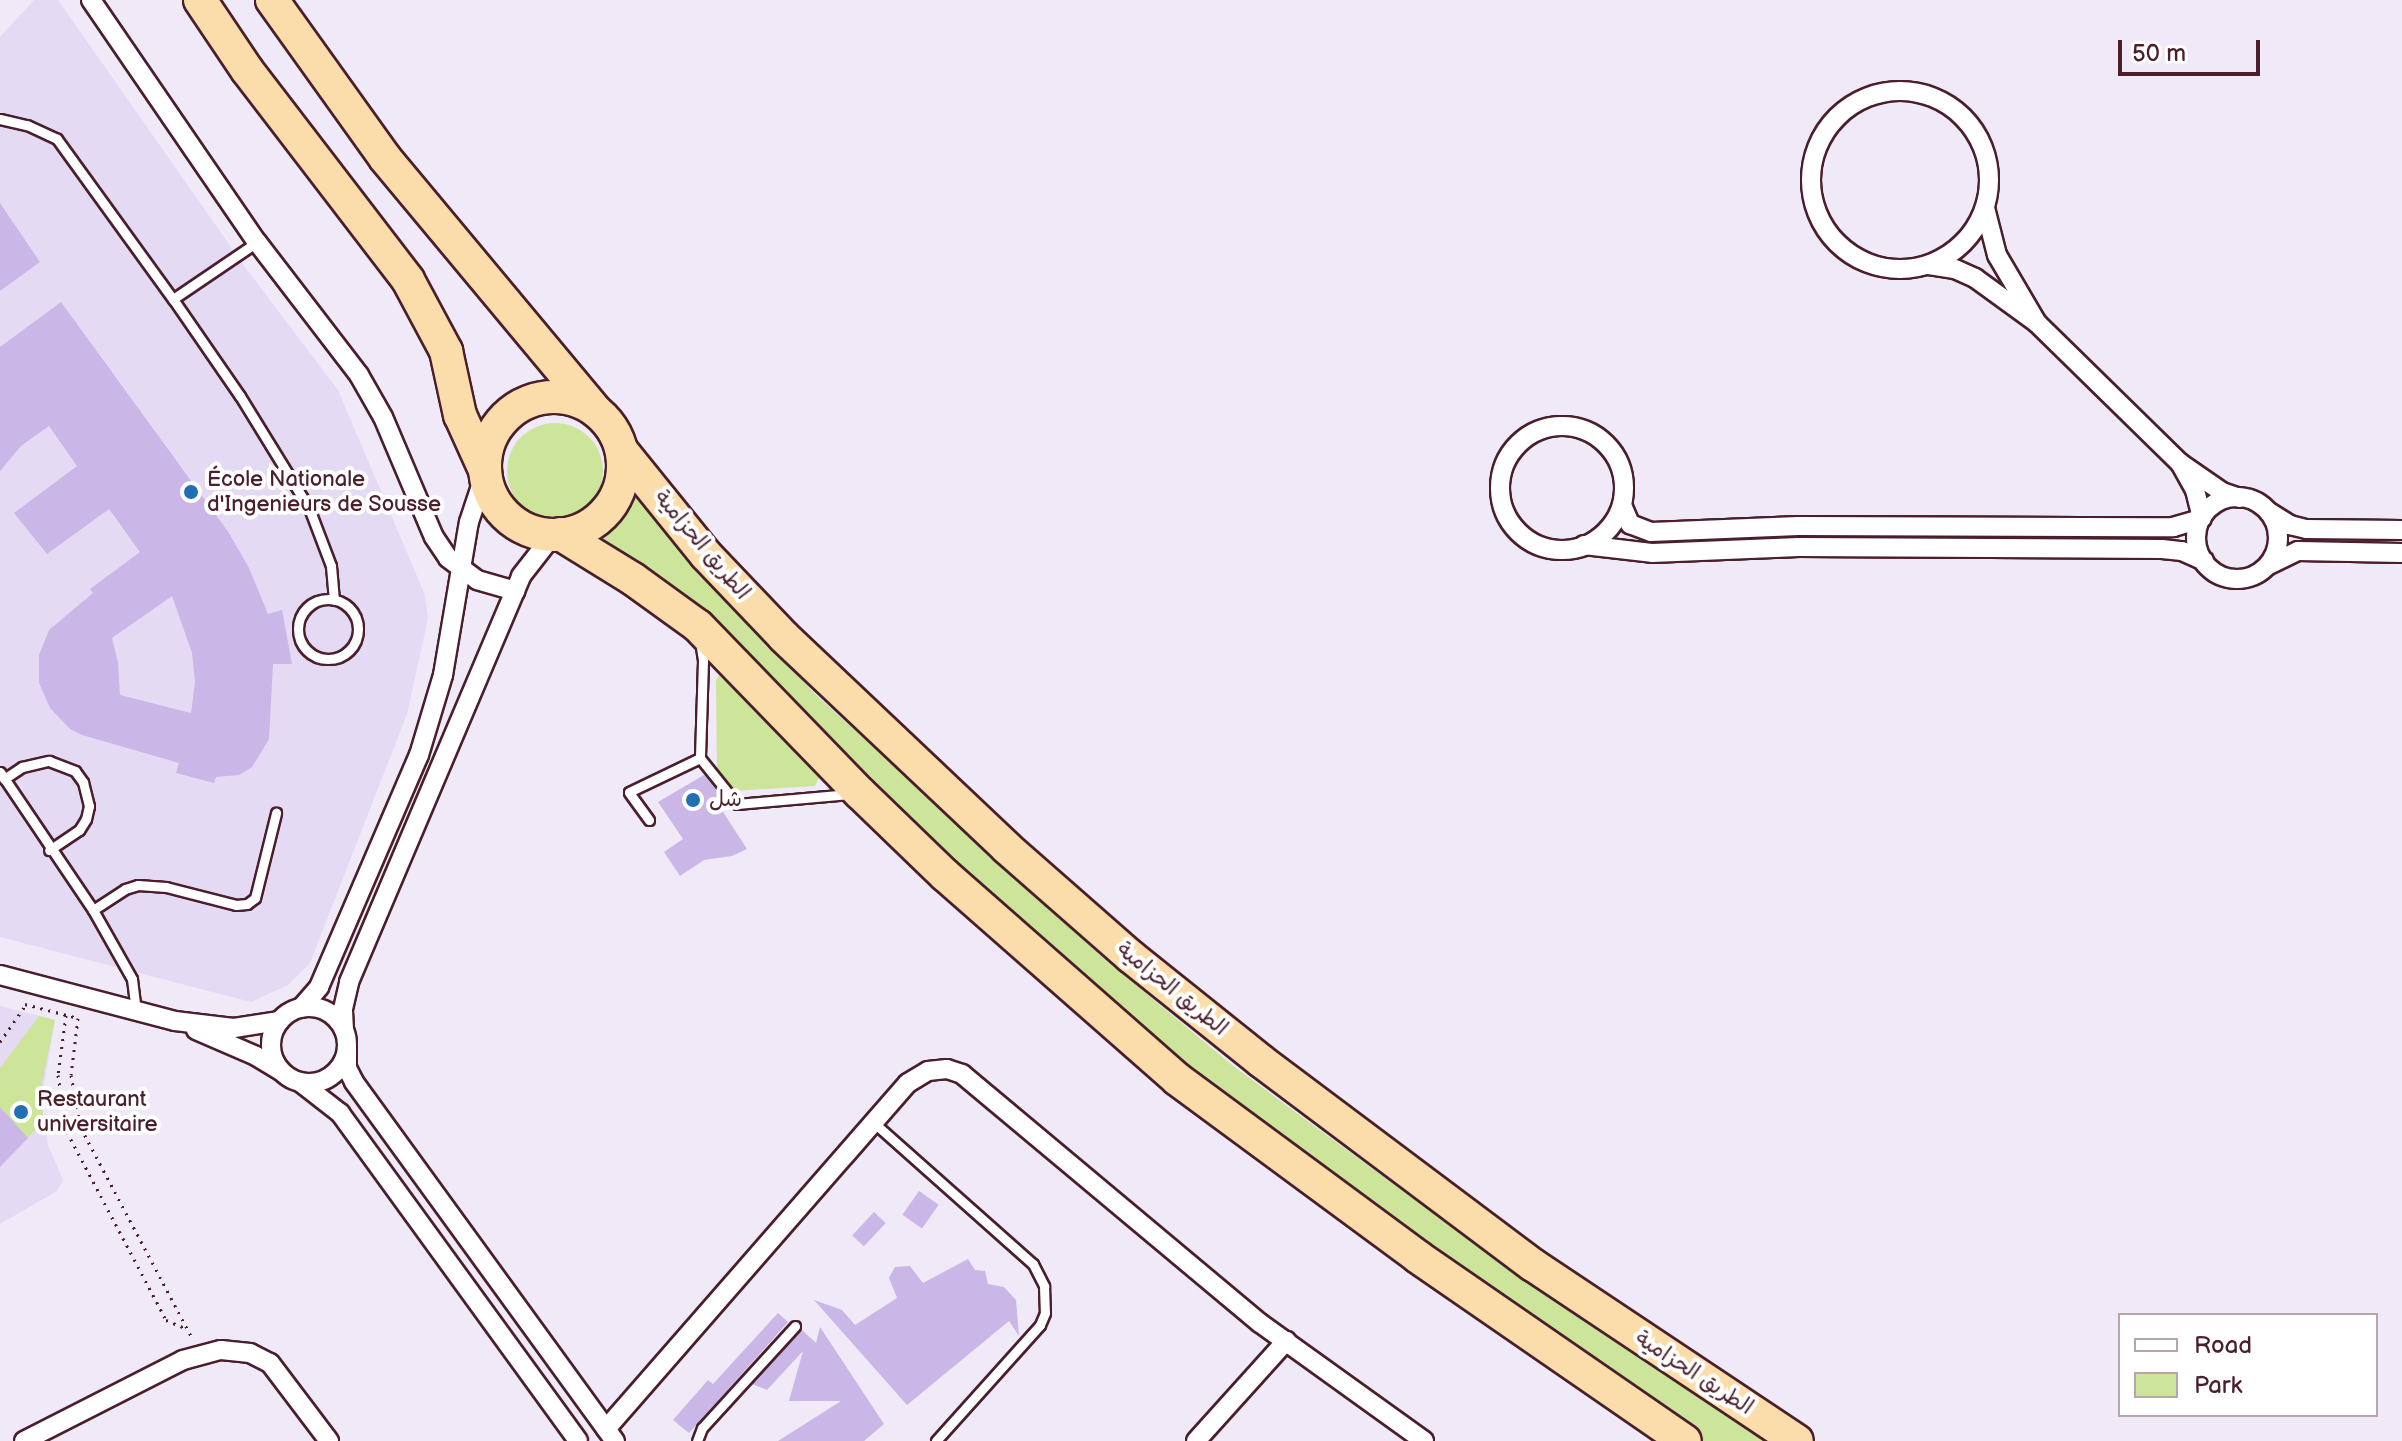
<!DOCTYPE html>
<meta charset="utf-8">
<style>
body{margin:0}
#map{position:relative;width:2402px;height:1441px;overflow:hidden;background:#efe9f8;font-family:"Balsamiq Sans","Playpen Sans Arabic",sans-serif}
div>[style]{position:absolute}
.built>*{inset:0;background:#e4daf3}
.green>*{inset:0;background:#cde59a}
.round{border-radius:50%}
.building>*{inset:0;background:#cbb7e7;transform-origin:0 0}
.path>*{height:3px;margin-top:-1.5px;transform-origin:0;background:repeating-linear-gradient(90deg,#4a1f2b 0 2px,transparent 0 8px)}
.roads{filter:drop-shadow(2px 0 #4a1f2b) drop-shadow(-2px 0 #4a1f2b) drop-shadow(0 2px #4a1f2b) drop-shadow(0 -2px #4a1f2b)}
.service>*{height:9px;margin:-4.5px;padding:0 4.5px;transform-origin:4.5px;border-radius:4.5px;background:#fff}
.service>.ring{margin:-4.5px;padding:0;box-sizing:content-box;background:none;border:9px solid #fff;border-radius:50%}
.minor>*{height:18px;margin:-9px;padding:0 9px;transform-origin:9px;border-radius:9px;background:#fff}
.minor>.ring{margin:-9px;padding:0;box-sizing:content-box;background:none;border:18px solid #fff;border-radius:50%}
.trunk>*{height:32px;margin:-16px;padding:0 16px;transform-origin:16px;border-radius:16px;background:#faddab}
.trunk>.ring{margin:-16px;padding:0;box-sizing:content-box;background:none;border:32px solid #faddab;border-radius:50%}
.dots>*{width:22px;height:22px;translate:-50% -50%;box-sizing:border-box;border:4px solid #fff;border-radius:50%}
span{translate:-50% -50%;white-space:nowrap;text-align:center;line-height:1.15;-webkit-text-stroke:8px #fff;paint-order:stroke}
.poi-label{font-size:22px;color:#4a1f2b}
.left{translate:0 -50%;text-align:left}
.street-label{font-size:22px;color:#4a1f2b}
.legend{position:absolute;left:2118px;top:1313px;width:260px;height:104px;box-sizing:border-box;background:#fff;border:2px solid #b7a5aa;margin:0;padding:10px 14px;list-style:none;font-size:24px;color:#4a1f2b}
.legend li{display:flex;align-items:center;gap:16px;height:40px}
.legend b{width:40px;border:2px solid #b7a5aa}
.scale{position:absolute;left:2118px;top:40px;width:142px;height:36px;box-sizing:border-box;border:4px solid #4a1f2b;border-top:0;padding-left:10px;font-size:24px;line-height:28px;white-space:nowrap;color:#4a1f2b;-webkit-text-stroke:6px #fff;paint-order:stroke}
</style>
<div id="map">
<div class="built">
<div style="clip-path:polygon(34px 0,58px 0,245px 267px,338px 390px,425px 595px,428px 618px,407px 714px,310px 963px,288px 985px,251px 1002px,0 937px,0 37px)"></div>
<div style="clip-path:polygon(0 1006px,55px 1020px,41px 1102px,48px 1145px,63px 1180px,57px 1191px,0 1224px)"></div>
</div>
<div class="green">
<div class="round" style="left:507px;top:423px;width:96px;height:96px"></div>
<div style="clip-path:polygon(638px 493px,813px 692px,1101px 956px,1232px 1065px,1336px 1142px,1518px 1275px,1764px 1441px,1701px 1441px,1568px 1352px,1196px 1080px,979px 891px,704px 614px,668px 584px,594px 548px,619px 525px)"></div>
<div style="clip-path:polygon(719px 675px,821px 774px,815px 786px,731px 791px,717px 775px,716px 680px)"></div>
<div style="clip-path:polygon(39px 1016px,55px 1020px,42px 1083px,43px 1122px,28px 1138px,0 1111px,0 1068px)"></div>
</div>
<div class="building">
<div style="clip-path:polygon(0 203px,40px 262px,0 291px)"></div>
<div style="clip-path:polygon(evenodd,61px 302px,229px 533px,249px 568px,268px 614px,282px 610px,292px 664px,273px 664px,269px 739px,252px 767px,239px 775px,216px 777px,214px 783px,176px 773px,179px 763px,82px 735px,70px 729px,50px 708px,39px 683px,39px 655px,49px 630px,93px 593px,90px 589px,140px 552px,109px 509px,47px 554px,14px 513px,77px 466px,49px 426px,21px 446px,0 471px,0 347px,61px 302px,172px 596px,192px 653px,195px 682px,191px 713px,120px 695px,118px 663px,112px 638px,172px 596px)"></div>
<div style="clip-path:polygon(704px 775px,720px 795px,714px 798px,747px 849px,732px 856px,704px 860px,680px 876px,664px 852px,683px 839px,658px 802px)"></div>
<div style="clip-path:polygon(0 1107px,28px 1138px,0 1167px)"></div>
<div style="left:919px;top:1191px;width:24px;height:29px;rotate:35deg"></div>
<div style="left:874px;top:1212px;width:16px;height:32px;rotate:43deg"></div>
<div style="clip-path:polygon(968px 1259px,975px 1270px,985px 1271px,988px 1284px,1004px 1287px,1016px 1300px,1019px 1336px,1009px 1321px,907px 1405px,814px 1300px,842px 1310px,855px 1325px,897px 1298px,889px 1278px,895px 1267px,910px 1266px,923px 1283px)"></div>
<div style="clip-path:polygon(778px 1313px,788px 1322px,689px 1433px,673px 1420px,708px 1380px,713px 1384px)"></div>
<div style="clip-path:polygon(820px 1327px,884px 1424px,864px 1441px,778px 1441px,841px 1401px,789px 1401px,803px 1351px,767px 1390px,752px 1384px,802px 1330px,816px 1343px)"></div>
</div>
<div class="path">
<div style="left:25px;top:1004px;width:55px;rotate:14.8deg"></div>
<div style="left:78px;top:1018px;width:57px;rotate:97deg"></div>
<div style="left:71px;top:1075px;width:54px;rotate:79.3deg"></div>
<div style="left:81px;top:1128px;width:238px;rotate:62.1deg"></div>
<div style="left:66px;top:1015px;width:61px;rotate:97.6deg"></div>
<div style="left:58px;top:1075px;width:58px;rotate:81deg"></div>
<div style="left:67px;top:1132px;width:212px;rotate:62.2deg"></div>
<div style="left:166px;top:1320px;width:21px;rotate:23deg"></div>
<div style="left:0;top:1042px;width:44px;rotate:-55.2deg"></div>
</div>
<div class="roads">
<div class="service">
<div style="left:0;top:119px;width:28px;rotate:13deg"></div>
<div style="left:27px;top:125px;width:33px;rotate:25deg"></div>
<div style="left:57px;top:139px;width:198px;rotate:54.1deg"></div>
<div style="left:173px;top:299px;width:118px;rotate:55.4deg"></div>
<div style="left:240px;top:396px;width:132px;rotate:58.4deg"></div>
<div style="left:309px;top:508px;width:62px;rotate:69.2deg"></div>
<div style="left:331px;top:566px;width:34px;rotate:85deg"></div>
<div style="left:173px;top:299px;width:102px;rotate:-34.2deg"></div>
<div class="ring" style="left:298px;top:599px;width:51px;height:51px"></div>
<div style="left:700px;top:641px;width:20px;rotate:81deg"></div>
<div style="left:703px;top:661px;width:97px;rotate:91.8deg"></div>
<div style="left:700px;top:758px;width:59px;rotate:51.2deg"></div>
<div style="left:737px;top:804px;width:113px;rotate:-5.1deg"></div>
<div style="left:0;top:772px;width:166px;rotate:56deg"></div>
<div style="left:93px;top:910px;width:79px;rotate:60.5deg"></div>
<div style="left:132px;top:979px;width:32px;rotate:83deg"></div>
<div style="left:4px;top:779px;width:22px;rotate:-34deg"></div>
<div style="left:22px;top:767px;width:28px;rotate:-13deg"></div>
<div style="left:49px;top:761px;width:28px;rotate:21deg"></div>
<div style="left:75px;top:771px;width:14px;rotate:54deg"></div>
<div style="left:83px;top:782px;width:25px;rotate:76deg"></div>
<div style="left:89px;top:806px;width:13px;rotate:103deg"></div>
<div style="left:86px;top:819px;width:13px;rotate:122deg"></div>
<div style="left:79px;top:830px;width:36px;rotate:146deg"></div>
<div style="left:649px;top:820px;width:34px;rotate:-126deg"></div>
<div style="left:629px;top:792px;width:79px;rotate:-25.6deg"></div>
<div style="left:93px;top:910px;width:38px;rotate:-33deg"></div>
<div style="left:125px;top:889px;width:14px;rotate:-17deg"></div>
<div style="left:138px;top:885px;width:28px;rotate:4deg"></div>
<div style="left:166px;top:887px;width:72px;rotate:14.4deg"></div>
<div style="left:236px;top:905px;width:11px;rotate:-5deg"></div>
<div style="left:247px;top:904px;width:10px;rotate:-37deg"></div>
<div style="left:255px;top:898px;width:88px;rotate:-76.1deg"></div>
<div style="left:873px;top:1122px;width:214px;rotate:41.6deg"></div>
<div style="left:1033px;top:1264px;width:25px;rotate:63deg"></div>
<div style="left:1044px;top:1286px;width:27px;rotate:88deg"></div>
<div style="left:1045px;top:1313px;width:13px;rotate:113deg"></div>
<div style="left:1040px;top:1325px;width:156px;rotate:131.9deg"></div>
<div style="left:697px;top:1441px;width:14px;rotate:-69deg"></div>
<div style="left:702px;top:1428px;width:138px;rotate:-47.6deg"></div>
</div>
<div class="minor">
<div style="left:91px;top:0;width:293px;rotate:55.6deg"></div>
<div style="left:257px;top:242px;width:168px;rotate:52.5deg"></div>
<div style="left:359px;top:375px;width:48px;rotate:60.3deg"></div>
<div style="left:383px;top:417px;width:130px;rotate:67deg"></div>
<div style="left:434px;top:537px;width:25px;rotate:56deg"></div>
<div style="left:448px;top:558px;width:36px;rotate:37deg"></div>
<div style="left:477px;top:580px;width:40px;rotate:16deg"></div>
<div class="ring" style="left:1811px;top:91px;width:160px;height:160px"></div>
<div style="left:1929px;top:265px;width:26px;rotate:9deg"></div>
<div style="left:1955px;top:269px;width:22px;rotate:24deg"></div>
<div style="left:1975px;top:278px;width:77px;rotate:36deg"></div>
<div style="left:2037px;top:323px;width:79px;rotate:-120.5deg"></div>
<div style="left:1997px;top:255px;width:49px;rotate:-104.3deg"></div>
<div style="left:2037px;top:323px;width:200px;rotate:44.4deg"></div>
<div class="ring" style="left:1500px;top:426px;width:106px;height:106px"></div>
<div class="ring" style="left:2196px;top:497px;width:64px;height:64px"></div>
<div style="left:1622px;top:505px;width:21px;rotate:67deg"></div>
<div style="left:1630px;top:524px;width:22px;rotate:21deg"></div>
<div style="left:1651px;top:532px;width:147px;rotate:-2.3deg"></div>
<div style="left:1798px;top:526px;width:375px;rotate:0.2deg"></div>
<div style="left:2173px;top:527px;width:29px;rotate:-16deg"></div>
<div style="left:2269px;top:512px;width:25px;rotate:32deg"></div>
<div style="left:2290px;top:525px;width:16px;rotate:14deg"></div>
<div style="left:2306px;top:529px;width:96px;rotate:0.6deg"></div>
<div style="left:2202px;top:518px;width:29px;rotate:-104deg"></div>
<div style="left:2195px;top:490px;width:31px;rotate:-119deg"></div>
<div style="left:2180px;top:463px;width:51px;rotate:34.6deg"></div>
<div style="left:2222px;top:492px;width:18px;rotate:19deg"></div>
<div style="left:1584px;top:545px;width:68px;rotate:6.7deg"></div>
<div style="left:1652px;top:553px;width:147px;rotate:-2.3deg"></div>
<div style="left:1799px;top:547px;width:363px;rotate:0.3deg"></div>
<div style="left:2162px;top:549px;width:20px;rotate:6deg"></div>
<div style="left:2182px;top:551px;width:24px;rotate:24deg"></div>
<div style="left:2269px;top:565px;width:32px;rotate:-26deg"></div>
<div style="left:2298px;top:551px;width:104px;rotate:1.1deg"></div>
<div style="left:0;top:975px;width:181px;rotate:14.7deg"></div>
<div style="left:175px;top:1021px;width:59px;rotate:6.8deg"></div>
<div style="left:234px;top:1028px;width:46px;rotate:-8.8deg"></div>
<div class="ring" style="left:271px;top:1007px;width:58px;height:58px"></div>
<div style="left:301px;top:1008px;width:28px;rotate:-49deg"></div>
<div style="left:319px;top:987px;width:253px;rotate:-66.7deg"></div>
<div style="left:419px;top:755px;width:84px;rotate:-73.3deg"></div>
<div style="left:443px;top:675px;width:155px;rotate:-80.4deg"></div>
<div style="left:469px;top:522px;width:51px;rotate:-71.6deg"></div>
<div style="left:196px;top:1030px;width:65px;rotate:23.4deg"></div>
<div style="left:256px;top:1056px;width:29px;rotate:31deg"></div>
<div style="left:344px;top:1030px;width:21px;rotate:-93deg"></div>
<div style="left:343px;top:1009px;width:28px;rotate:-77deg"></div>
<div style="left:349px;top:982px;width:441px;rotate:-67deg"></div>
<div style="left:521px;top:576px;width:52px;rotate:-52deg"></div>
<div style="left:347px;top:1050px;width:18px;rotate:90deg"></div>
<div style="left:347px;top:1068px;width:16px;rotate:63deg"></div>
<div style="left:354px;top:1082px;width:444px;rotate:54deg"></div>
<div style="left:300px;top:1082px;width:51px;rotate:37.8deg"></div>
<div style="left:340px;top:1113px;width:405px;rotate:54deg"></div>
<div style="left:606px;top:1429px;width:459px;rotate:-48.9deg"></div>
<div style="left:908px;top:1083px;width:23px;rotate:-31deg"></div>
<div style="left:928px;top:1071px;width:19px;rotate:-6deg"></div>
<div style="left:947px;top:1069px;width:16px;rotate:18deg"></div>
<div style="left:962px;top:1074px;width:388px;rotate:39.9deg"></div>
<div style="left:1260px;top:1323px;width:202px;rotate:35.7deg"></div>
<div style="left:24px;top:1441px;width:178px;rotate:-27deg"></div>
<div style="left:183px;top:1360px;width:39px;rotate:-15deg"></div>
<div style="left:221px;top:1350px;width:29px;rotate:6deg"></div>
<div style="left:250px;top:1353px;width:22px;rotate:27deg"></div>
<div style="left:270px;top:1363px;width:98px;rotate:52.9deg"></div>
<div style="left:1196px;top:1441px;width:135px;rotate:-48deg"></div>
</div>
<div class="trunk">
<div style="left:200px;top:0;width:84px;rotate:56.1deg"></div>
<div style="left:247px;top:70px;width:265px;rotate:52.5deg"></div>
<div style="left:408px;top:280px;width:81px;rotate:61.8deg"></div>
<div style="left:446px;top:351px;width:66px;rotate:77.7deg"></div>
<div style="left:460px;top:415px;width:60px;rotate:65.6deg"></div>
<div style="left:272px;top:0;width:194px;rotate:54.4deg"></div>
<div style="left:385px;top:158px;width:329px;rotate:50.2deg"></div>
<div class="ring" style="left:485px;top:397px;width:106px;height:106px"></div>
<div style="left:622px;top:451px;width:134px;rotate:51.1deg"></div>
<div style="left:706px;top:555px;width:113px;rotate:46.4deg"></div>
<div style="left:784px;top:637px;width:307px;rotate:43.4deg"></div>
<div style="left:1007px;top:848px;width:164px;rotate:41.3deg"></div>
<div style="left:1130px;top:956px;width:168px;rotate:38.7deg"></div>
<div style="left:1261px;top:1061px;width:340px;rotate:36.9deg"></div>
<div style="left:1533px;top:1265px;width:317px;rotate:33.7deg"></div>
<div style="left:560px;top:534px;width:86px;rotate:31.7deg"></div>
<div style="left:633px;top:579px;width:80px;rotate:35.9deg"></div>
<div style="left:698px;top:626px;width:233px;rotate:45.9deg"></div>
<div style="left:860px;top:793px;width:118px;rotate:44deg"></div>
<div style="left:945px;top:875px;width:309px;rotate:41.3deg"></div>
<div style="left:1177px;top:1079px;width:300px;rotate:36.4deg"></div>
<div style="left:1418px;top:1257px;width:324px;rotate:34.6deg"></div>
</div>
</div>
<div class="dots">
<div style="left:191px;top:492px;background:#1f6fb2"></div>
<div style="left:693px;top:800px;background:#1f6fb2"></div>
<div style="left:21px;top:1112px;background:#1f6fb2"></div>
</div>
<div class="poi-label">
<span class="left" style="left:207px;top:492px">École Nationale<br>d'Ingenieurs de Sousse</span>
<span class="left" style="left:709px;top:800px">شل</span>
<span class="left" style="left:37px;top:1112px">Restaurant<br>universitaire</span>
</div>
<div class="street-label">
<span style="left:702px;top:545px;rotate:50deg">الطريق الحزامية</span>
<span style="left:1172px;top:989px;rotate:39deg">الطريق الحزامية</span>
<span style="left:1694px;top:1373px;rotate:33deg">الطريق الحزامية</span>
</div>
<ul class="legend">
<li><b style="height:10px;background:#fff"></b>Road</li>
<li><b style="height:22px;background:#cde59a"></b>Park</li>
</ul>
<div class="scale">50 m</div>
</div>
